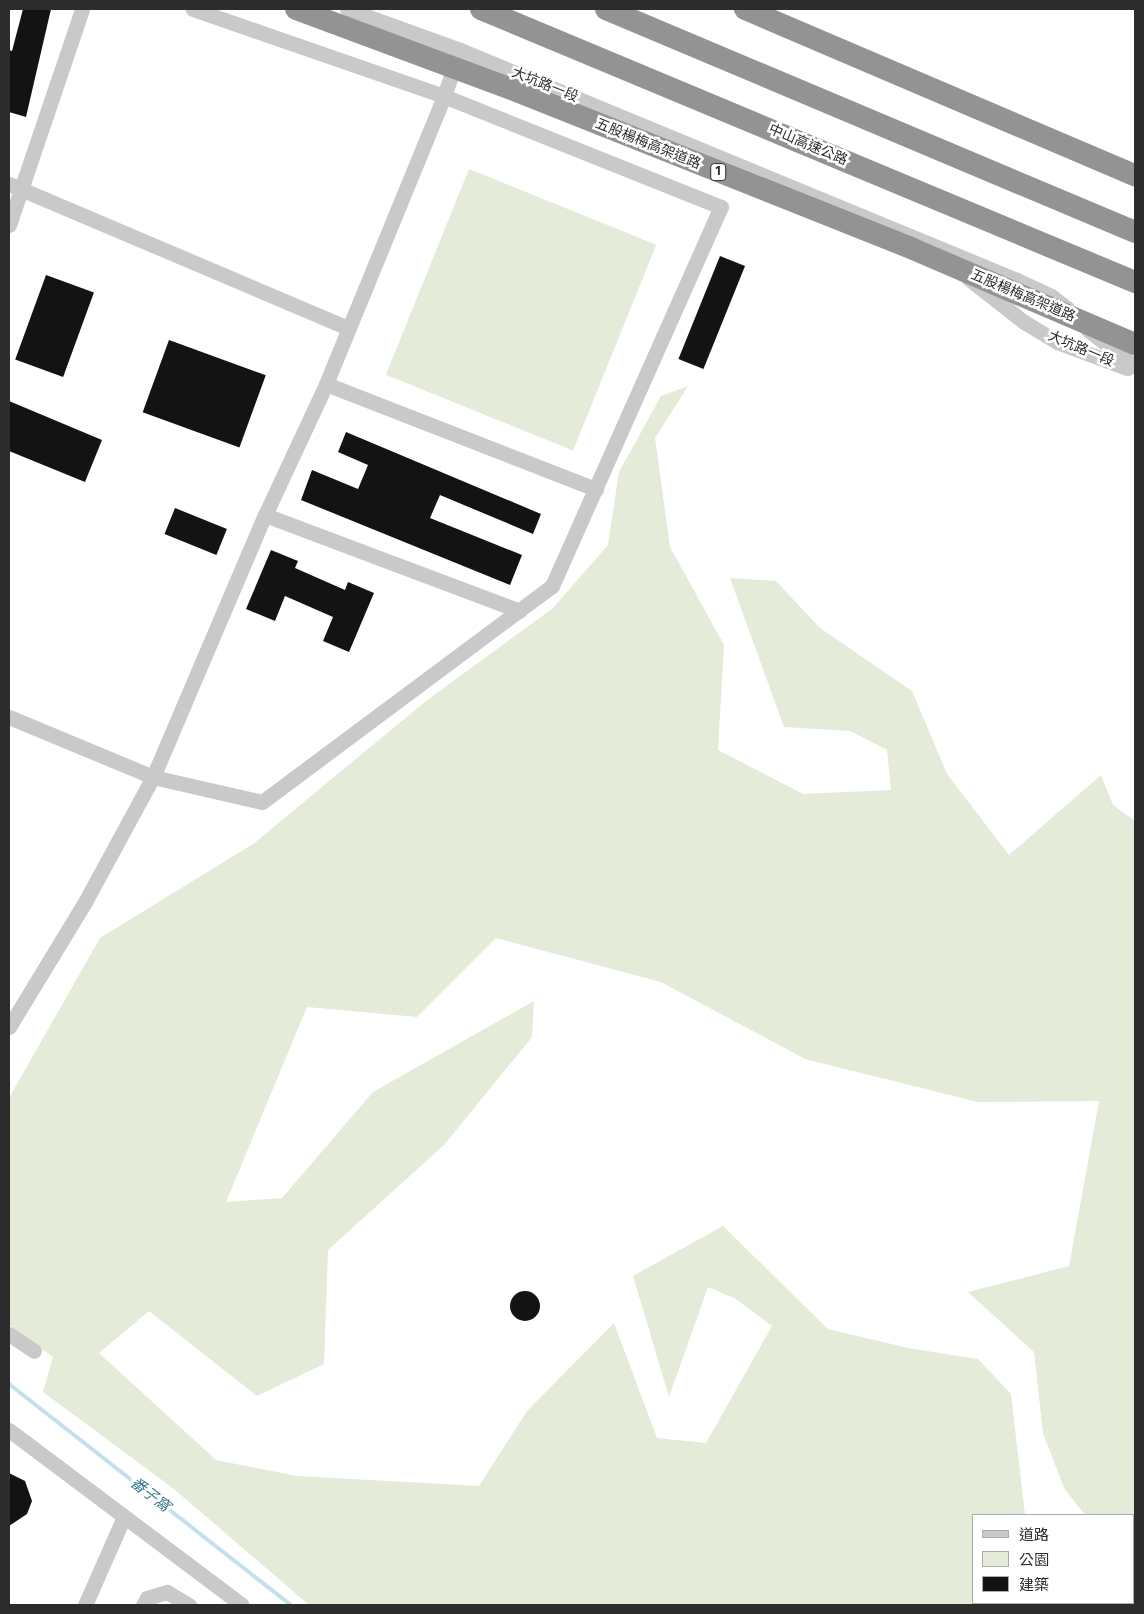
<!DOCTYPE html>
<meta charset="utf-8">
<style>
body{margin:0}
#map{position:relative;width:1144px;height:1614px;overflow:hidden;background:#fff;font-family:"Fira Sans","Noto Sans TC",sans-serif}
div>[style]{position:absolute}
.green>*{inset:0;background:#e4ebd8;transform-origin:0 0}
.stream>*{height:4px;margin:-2px;padding:0 2px;transform-origin:2px;border-radius:2px;background:#c2e1ec}
.building>*{inset:0;background:#131313;transform-origin:0 0}
.round{border-radius:50%}
.minor>*{height:15px;margin:-7.5px;padding:0 7.5px;transform-origin:7.5px;border-radius:7.5px;background:#c9c9c9}
.highway>*{height:22px;margin:-11px;padding:0 11px;transform-origin:11px;border-radius:11px;background:#939393}
.highway-bridge>*{height:22px;margin:-11px;padding:0 11px;transform-origin:11px;border-radius:11px;background:#939393}
span{translate:-50% -50%;white-space:nowrap;text-align:center;line-height:1.15;-webkit-text-stroke:5px #fff;paint-order:stroke}
.shield-label span{padding:1px 4px;background:#fff;border:1px solid;border-radius:4px;-webkit-text-stroke-width:0}
.shield-label{font-size:12px;color:#2c2c2c;font-weight:700}
.street-label{font-size:14px;color:#2c2c2c}
.water-label{font-size:15px;color:#367991;font-style:italic}
.frame{position:absolute;inset:0;border:10px solid #2c2c2c;pointer-events:none}
.legend{position:absolute;left:972px;top:1514px;width:162px;height:90px;box-sizing:border-box;background:#fff;border:1px solid #ababab;margin:0;padding:6px 9px;list-style:none;font-size:15px;color:#2c2c2c}
.legend li{display:flex;align-items:center;gap:10px;height:25px}
.legend b{width:25px;border:1px solid #ababab}
</style>
<div id="map">
<div class="green">
<div style="left:469px;top:169px;width:202px;height:222px;rotate:22deg"></div>
<div style="clip-path:polygon(688px 386px,655px 438px,670px 547px,724px 645px,718px 750px,803px 794px,891px 790px,887px 750px,850px 731px,784px 727px,730px 578px,776px 581px,820px 628px,912px 691px,947px 774px,1009px 855px,1101px 775px,1113px 805px,1135px 821px,1135px 1582px,1133px 1515px,1085px 1515px,1064px 1488px,1043px 1433px,1034px 1352px,968px 1292px,1069px 1266px,1099px 1101px,978px 1102px,805px 1059px,661px 982px,496px 938px,417px 1017px,307px 1007px,226px 1202px,282px 1198px,373px 1092px,534px 1001px,532px 1037px,444px 1145px,328px 1250px,324px 1364px,257px 1396px,149px 1311px,99px 1353px,216px 1460px,297px 1476px,479px 1486px,527px 1411px,614px 1323px,657px 1438px,706px 1443px,772px 1326px,736px 1299px,708px 1287px,669px 1397px,633px 1276px,723px 1226px,828px 1329px,908px 1348px,978px 1359px,1011px 1394px,1025px 1515px,973px 1515px,973px 1603px,1101px 1605px,309px 1605px,174px 1489px,43px 1392px,53px 1357px,9px 1325px,9px 1098px,100px 938px,253px 844px,426px 701px,553px 608px,608px 545px,619px 472px,661px 396px)"></div>
</div>
<div class="stream">
<div style="left:9px;top:1384px;width:358px;rotate:38.1deg"></div>
</div>
<div class="building">
<div style="clip-path:polygon(23px 9px,51px 9px,26px 117px,9px 112px,9px 50px,12px 51px)"></div>
<div style="left:720px;top:256px;width:27px;height:111px;rotate:22deg"></div>
<div style="left:46px;top:275px;width:51px;height:90px;rotate:20deg"></div>
<div style="left:169px;top:340px;width:103px;height:77px;rotate:20deg"></div>
<div style="clip-path:polygon(9px 401px,102px 440px,85px 482px,9px 451px)"></div>
<div style="clip-path:polygon(346px 432px,541px 514px,533px 534px,440px 495px,430px 518px,522px 555px,510px 585px,301px 500px,312px 470px,358px 489px,368px 465px,338px 452px)"></div>
<div style="left:175px;top:508px;width:56px;height:28px;rotate:22deg"></div>
<div style="clip-path:polygon(271px 550px,298px 561px,295px 568px,345px 590px,348px 582px,374px 593px,349px 652px,323px 641px,333px 617px,285px 596px,275px 621px,246px 609px)"></div>
<div class="round" style="left:510px;top:1291px;width:30px;height:30px"></div>
<div style="clip-path:polygon(9px 1473px,25px 1481px,32px 1501px,27px 1514px,9px 1526px)"></div>
</div>
<div class="minor">
<div style="left:347px;top:9px;width:120px;rotate:19.9deg"></div>
<div style="left:460px;top:50px;width:603px;rotate:22.44deg"></div>
<div style="left:1017px;top:280px;width:38px;rotate:25deg"></div>
<div style="left:1051px;top:296px;width:20px;rotate:37deg"></div>
<div style="left:9px;top:184px;width:368px;rotate:23deg"></div>
<div style="left:9px;top:225px;width:228px;rotate:-71.3deg"></div>
<div style="left:968px;top:278px;width:71px;rotate:38.2deg"></div>
<div style="left:1024px;top:322px;width:39px;rotate:31deg"></div>
<div style="left:1057px;top:342px;width:75px;rotate:20.4deg"></div>
<div style="left:1088px;top:330px;width:59px;rotate:37.5deg"></div>
<div style="left:326px;top:384px;width:290px;rotate:21.3deg"></div>
<div style="left:265px;top:515px;width:272px;rotate:20.6deg"></div>
<div style="left:9px;top:717px;width:156px;rotate:22.6deg"></div>
<div style="left:153px;top:777px;width:112px;rotate:12.9deg"></div>
<div style="left:262px;top:802px;width:362px;rotate:-36.7deg"></div>
<div style="left:552px;top:586px;width:415px;rotate:-66deg"></div>
<div style="left:721px;top:207px;width:298px;rotate:-158.2deg"></div>
<div style="left:444px;top:96px;width:266px;rotate:-160.9deg"></div>
<div style="left:9px;top:1027px;width:146px;rotate:-58.7deg"></div>
<div style="left:85px;top:902px;width:142px;rotate:-61.5deg"></div>
<div style="left:153px;top:777px;width:285px;rotate:-66.9deg"></div>
<div style="left:265px;top:515px;width:145px;rotate:-65deg"></div>
<div style="left:326px;top:384px;width:311px;rotate:-67.7deg"></div>
<div style="left:444px;top:96px;width:49px;rotate:-70.8deg"></div>
<div style="left:9px;top:1334px;width:30px;rotate:34deg"></div>
<div style="left:9px;top:1430px;width:291px;rotate:36.9deg"></div>
<div style="left:85px;top:1605px;width:94px;rotate:-66.2deg"></div>
<div style="left:143px;top:1605px;width:8px;rotate:-60deg"></div>
<div style="left:147px;top:1598px;width:21px;rotate:-17deg"></div>
<div style="left:167px;top:1592px;width:26px;rotate:31deg"></div>
</div>
<div class="highway">
<div style="left:481px;top:9px;width:709px;rotate:22.66deg"></div>
<div style="left:606px;top:9px;width:574px;rotate:22.86deg"></div>
<div style="left:745px;top:9px;width:424px;rotate:23.1deg"></div>
</div>
<div class="highway-bridge">
<div style="left:296px;top:9px;width:238px;rotate:20.4deg"></div>
<div style="left:519px;top:92px;width:424px;rotate:21.7deg"></div>
<div style="left:913px;top:249px;width:241px;rotate:23.2deg"></div>
</div>
<div class="shield-label">
<span style="left:718px;top:172px">1</span>
</div>
<div class="street-label">
<span style="left:545px;top:85px;rotate:22deg">大坑路一段</span>
<span style="left:648px;top:144px;rotate:22deg">五股楊梅高架道路</span>
<span style="left:808px;top:145px;rotate:23deg">中山高速公路</span>
<span style="left:1023px;top:296px;rotate:23deg">五股楊梅高架道路</span>
<span style="left:1081px;top:349px;rotate:23deg">大坑路一段</span>
</div>
<div class="water-label">
<span style="left:150px;top:1495px;rotate:38deg">番子窩</span>
</div>
<div class="frame"></div>
<ul class="legend">
<li><b style="height:6px;background:#c9c9c9"></b>道路</li>
<li><b style="height:14px;background:#e4ebd8"></b>公園</li>
<li><b style="height:14px;background:#131313"></b>建築</li>
</ul>
</div>
